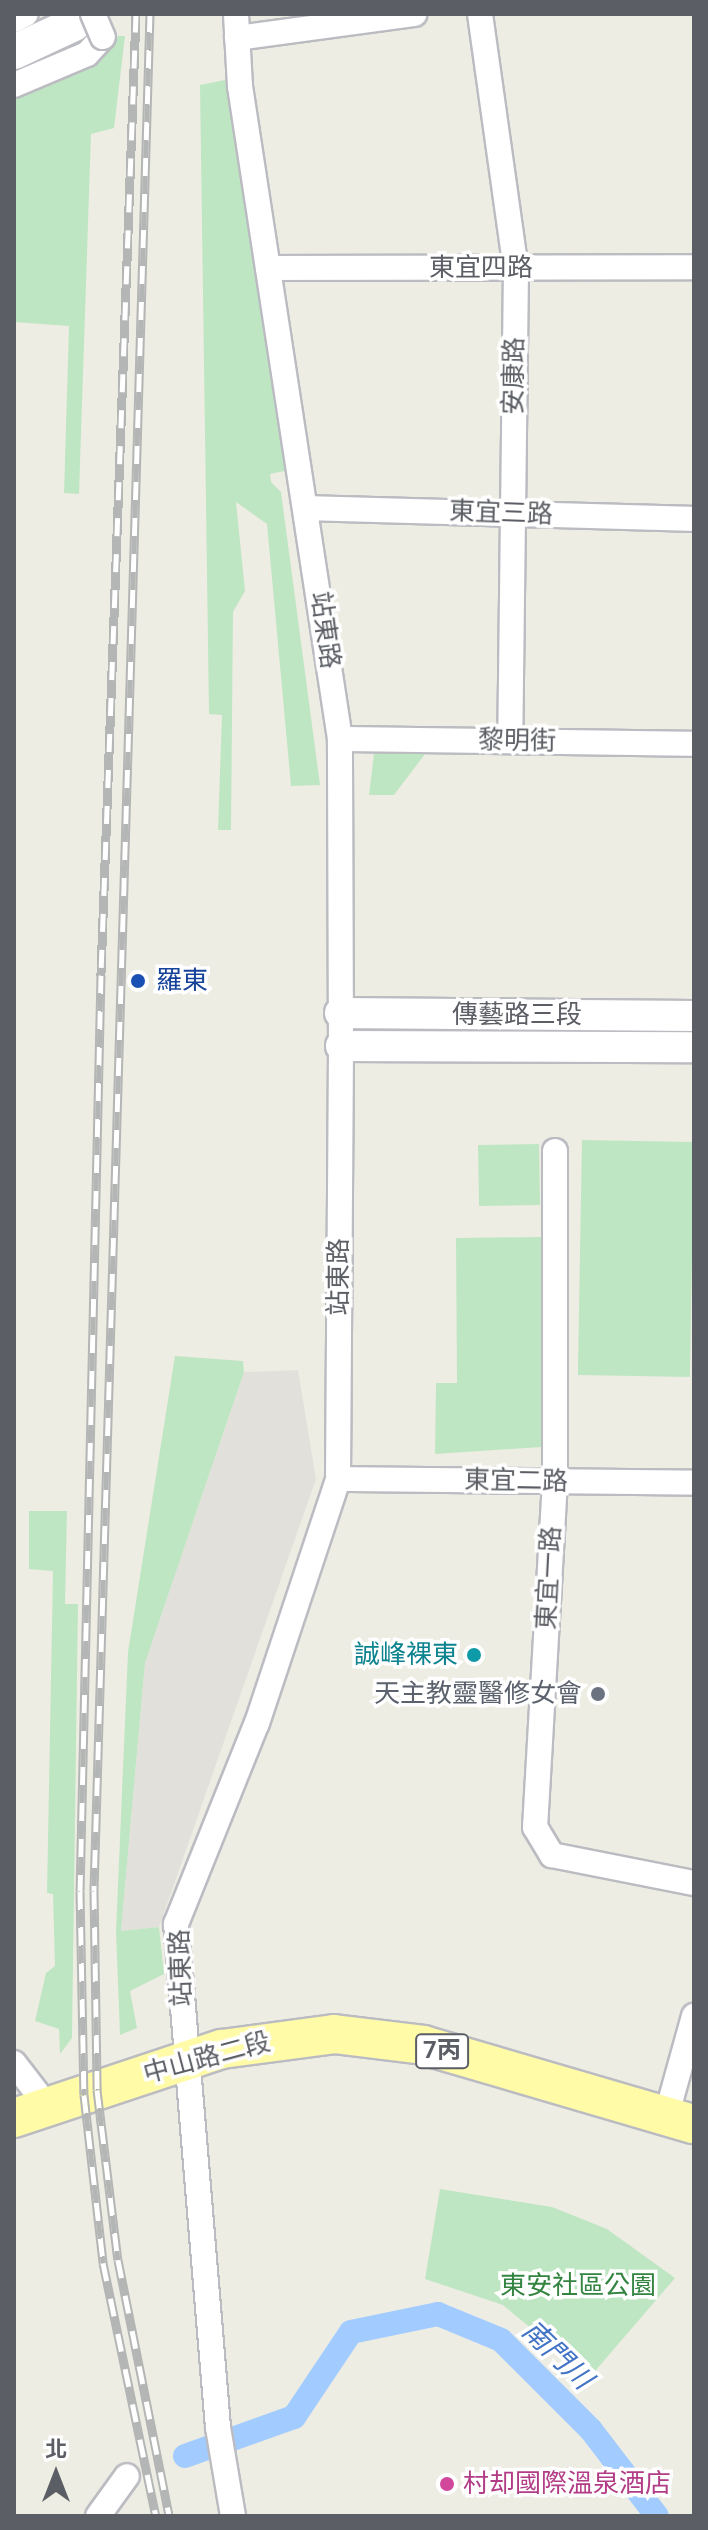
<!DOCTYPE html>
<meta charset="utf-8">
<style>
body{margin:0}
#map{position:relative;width:708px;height:2530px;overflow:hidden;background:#eeede3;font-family:Roboto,"Noto Sans TC",sans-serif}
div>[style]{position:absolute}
.industrial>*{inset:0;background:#e2e0db}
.green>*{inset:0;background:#bfe6c3;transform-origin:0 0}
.canal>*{height:24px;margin:-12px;padding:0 12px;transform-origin:12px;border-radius:12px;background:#a2ccff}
.roads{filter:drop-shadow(2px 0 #bbbcc2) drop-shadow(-2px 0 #bbbcc2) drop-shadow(0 2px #bbbcc2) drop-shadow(0 -2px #bbbcc2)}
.minor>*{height:24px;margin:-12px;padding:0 12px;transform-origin:12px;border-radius:12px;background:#fff}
.tertiary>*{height:30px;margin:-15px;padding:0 15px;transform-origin:15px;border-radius:15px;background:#fff}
.secondary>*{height:34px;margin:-17px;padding:0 17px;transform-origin:17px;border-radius:17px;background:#fff}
.primary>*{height:38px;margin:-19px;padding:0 19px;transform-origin:19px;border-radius:19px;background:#fffba7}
.rail>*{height:9px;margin-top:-4.5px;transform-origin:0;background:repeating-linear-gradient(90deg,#fff 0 18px,#b4b5b5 0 36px);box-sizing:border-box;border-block:2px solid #b4b5b5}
.bridges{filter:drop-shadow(2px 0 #bbbcc2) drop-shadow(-2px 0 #bbbcc2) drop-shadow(0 2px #bbbcc2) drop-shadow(0 -2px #bbbcc2)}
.minor-bridge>*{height:24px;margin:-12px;padding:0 12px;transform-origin:12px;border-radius:12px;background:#fff}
.dots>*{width:22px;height:22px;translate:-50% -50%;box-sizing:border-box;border:4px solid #fff;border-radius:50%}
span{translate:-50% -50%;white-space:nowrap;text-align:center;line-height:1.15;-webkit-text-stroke:7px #fff;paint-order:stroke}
.shield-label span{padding:2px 6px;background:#fff;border:2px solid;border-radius:6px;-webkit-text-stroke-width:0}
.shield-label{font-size:24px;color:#5b5e64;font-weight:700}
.street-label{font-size:26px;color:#5b5e64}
.transit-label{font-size:26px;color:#164399}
.left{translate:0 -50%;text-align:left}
.culture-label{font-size:26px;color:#0d838f}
.right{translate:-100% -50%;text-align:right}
.worship-label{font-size:26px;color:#5b616d}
.park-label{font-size:26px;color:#338440}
.hotel-label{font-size:26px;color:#b23c85}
.water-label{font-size:28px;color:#4273c5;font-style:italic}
.frame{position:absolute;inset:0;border:16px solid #5b5e64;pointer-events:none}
.north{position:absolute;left:16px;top:2434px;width:80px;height:80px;-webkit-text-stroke:6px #fff;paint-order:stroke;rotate:0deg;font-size:22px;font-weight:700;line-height:32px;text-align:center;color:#5b5e64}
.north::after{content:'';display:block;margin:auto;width:28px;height:36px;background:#5b5e64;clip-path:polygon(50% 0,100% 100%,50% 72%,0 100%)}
</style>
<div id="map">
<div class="industrial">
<div style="clip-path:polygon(298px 1370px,316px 1479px,159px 1927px,121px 1931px,145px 1663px,244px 1372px)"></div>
</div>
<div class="green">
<div style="clip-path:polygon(118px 36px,125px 36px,114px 128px,91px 134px,79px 494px,64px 493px,69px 326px,14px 322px,14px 98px,110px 49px)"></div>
<div style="clip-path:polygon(225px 80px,289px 470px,270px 474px,271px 482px,281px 492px,320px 785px,291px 786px,267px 524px,236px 502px,245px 591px,233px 612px,231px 830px,218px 830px,222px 715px,209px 714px,200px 85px)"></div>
<div style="clip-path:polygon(374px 754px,425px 754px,394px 795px,369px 795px)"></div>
<div style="left:582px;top:1140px;width:112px;height:235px;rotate:1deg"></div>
<div style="left:539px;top:1144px;width:61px;height:61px;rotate:89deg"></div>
<div style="clip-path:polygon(541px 1237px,541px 1447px,435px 1454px,436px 1383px,457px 1383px,456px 1238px)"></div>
<div style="clip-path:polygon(175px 1356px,243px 1361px,244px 1372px,145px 1663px,121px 1931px,159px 1927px,164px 1974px,130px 1991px,137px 2028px,120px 2035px,116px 1932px,128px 1652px)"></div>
<div style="clip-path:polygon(29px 1511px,67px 1511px,65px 1604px,78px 1604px,72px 2038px,60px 2054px,59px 2029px,35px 2021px,46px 1973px,55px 1966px,53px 1894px,47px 1893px,53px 1571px,29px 1569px)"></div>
<div style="clip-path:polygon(440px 2189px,552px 2207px,607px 2229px,675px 2278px,590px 2377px,503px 2305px,425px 2279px)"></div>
</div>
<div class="canal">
<div style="left:185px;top:2456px;width:116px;rotate:-19.7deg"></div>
<div style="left:294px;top:2417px;width:102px;rotate:-56.2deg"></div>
<div style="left:351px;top:2332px;width:89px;rotate:-11.7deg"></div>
<div style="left:438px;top:2314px;width:68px;rotate:22.4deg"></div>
<div style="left:501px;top:2340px;width:127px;rotate:45deg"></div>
<div style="left:591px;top:2430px;width:108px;rotate:52.5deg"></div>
</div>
<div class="roads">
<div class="minor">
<div style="left:480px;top:14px;width:258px;rotate:82deg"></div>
<div style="left:516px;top:269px;width:472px;rotate:90.7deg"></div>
<div style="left:14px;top:20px;width:13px;rotate:-27deg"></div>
<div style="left:237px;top:38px;width:179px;rotate:-7.7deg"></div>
<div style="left:14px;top:85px;width:79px;rotate:-23deg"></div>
<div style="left:87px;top:54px;width:23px;rotate:-47deg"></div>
<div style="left:268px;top:268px;width:426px;rotate:-0.1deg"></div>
<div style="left:307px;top:508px;width:387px;rotate:1.6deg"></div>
<div style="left:340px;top:739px;width:354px;rotate:0.8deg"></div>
<div style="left:555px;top:1151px;width:330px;rotate:90deg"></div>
<div style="left:555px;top:1481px;width:347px;rotate:93.3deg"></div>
<div style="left:535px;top:1827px;width:33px;rotate:59deg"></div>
<div style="left:552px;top:1855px;width:145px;rotate:11.2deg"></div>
<div style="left:338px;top:1479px;width:356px;rotate:0.6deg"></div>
<div style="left:14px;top:2063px;width:56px;rotate:52.3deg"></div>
<div style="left:666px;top:2117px;width:105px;rotate:-74.5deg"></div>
<div style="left:98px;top:2516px;width:49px;rotate:-54.1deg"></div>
<div style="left:233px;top:2516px;width:90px;rotate:-99.6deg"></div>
<div style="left:218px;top:2427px;width:505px;rotate:-94.77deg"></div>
<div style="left:176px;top:1924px;width:217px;rotate:-68.1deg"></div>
<div style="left:257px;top:1723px;width:257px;rotate:-71.6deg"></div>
<div style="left:338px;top:1479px;width:433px;rotate:-89.6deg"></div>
<div style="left:341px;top:1046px;width:307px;rotate:-90.2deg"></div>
<div style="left:340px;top:739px;width:661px;rotate:-98.71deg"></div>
<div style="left:240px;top:86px;width:72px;rotate:-93.2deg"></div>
</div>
<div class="tertiary">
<div style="left:340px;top:1013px;width:354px;rotate:0.5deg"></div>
<div style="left:341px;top:1046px;width:353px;rotate:0.2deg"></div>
</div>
<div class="secondary">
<div style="left:14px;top:52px;width:66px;rotate:-25deg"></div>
</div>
<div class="primary">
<div style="left:14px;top:2118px;width:219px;rotate:-18.4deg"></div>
<div style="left:222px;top:2049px;width:113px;rotate:-7.6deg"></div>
<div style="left:334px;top:2034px;width:90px;rotate:7deg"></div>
<div style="left:423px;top:2045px;width:282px;rotate:16.3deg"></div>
</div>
</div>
<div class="rail">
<div style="left:136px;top:14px;width:962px;rotate:92.09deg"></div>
<div style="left:101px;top:975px;width:916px;rotate:91.31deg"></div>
<div style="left:80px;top:1891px;width:204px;rotate:88.9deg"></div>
<div style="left:84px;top:2095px;width:169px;rotate:83.5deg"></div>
<div style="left:103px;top:2263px;width:258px;rotate:78.2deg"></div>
<div style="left:150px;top:14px;width:1878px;rotate:91.71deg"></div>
<div style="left:94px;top:1891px;width:199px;rotate:89.1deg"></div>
<div style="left:97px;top:2090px;width:171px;rotate:83deg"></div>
<div style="left:118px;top:2260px;width:261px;rotate:78.7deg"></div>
</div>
<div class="bridges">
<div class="minor-bridge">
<div style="left:93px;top:14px;width:25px;rotate:67deg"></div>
</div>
</div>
<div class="dots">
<div style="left:138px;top:981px;background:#1a4fb4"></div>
<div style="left:474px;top:1655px;background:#0f9aa8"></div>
<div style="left:598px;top:1694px;background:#6b7280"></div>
<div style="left:447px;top:2484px;background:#d1479c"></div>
</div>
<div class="shield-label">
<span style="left:442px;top:2051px">7丙</span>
</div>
<div class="street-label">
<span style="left:481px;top:268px">東宜四路</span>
<span style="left:514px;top:376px;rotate:-89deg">安康路</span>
<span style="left:501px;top:513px;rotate:2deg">東宜三路</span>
<span style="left:325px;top:630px;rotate:82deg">站東路</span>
<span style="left:517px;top:741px;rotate:1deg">黎明街</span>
<span style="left:517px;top:1015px">傳藝路三段</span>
<span style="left:339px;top:1277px;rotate:-90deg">站東路</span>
<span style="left:516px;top:1481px;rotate:1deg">東宜二路</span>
<span style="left:549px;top:1578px;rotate:-87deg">東宜一路</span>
<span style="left:181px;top:1968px;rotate:-92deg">站東路</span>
<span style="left:207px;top:2058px;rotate:-15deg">中山路二段</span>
</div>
<div class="transit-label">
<span class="left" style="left:156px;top:981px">羅東</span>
</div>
<div class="culture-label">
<span class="right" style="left:458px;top:1655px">誠峰裸東</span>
</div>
<div class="worship-label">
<span class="right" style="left:582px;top:1694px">天主教靈醫修女會</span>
</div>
<div class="park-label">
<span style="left:578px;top:2286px">東安社區公園</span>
</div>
<div class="hotel-label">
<span class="left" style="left:463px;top:2484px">村却國際溫泉酒店</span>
</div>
<div class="water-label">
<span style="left:557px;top:2355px;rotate:44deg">南門川</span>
</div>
<div class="frame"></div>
<div class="north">北</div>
</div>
